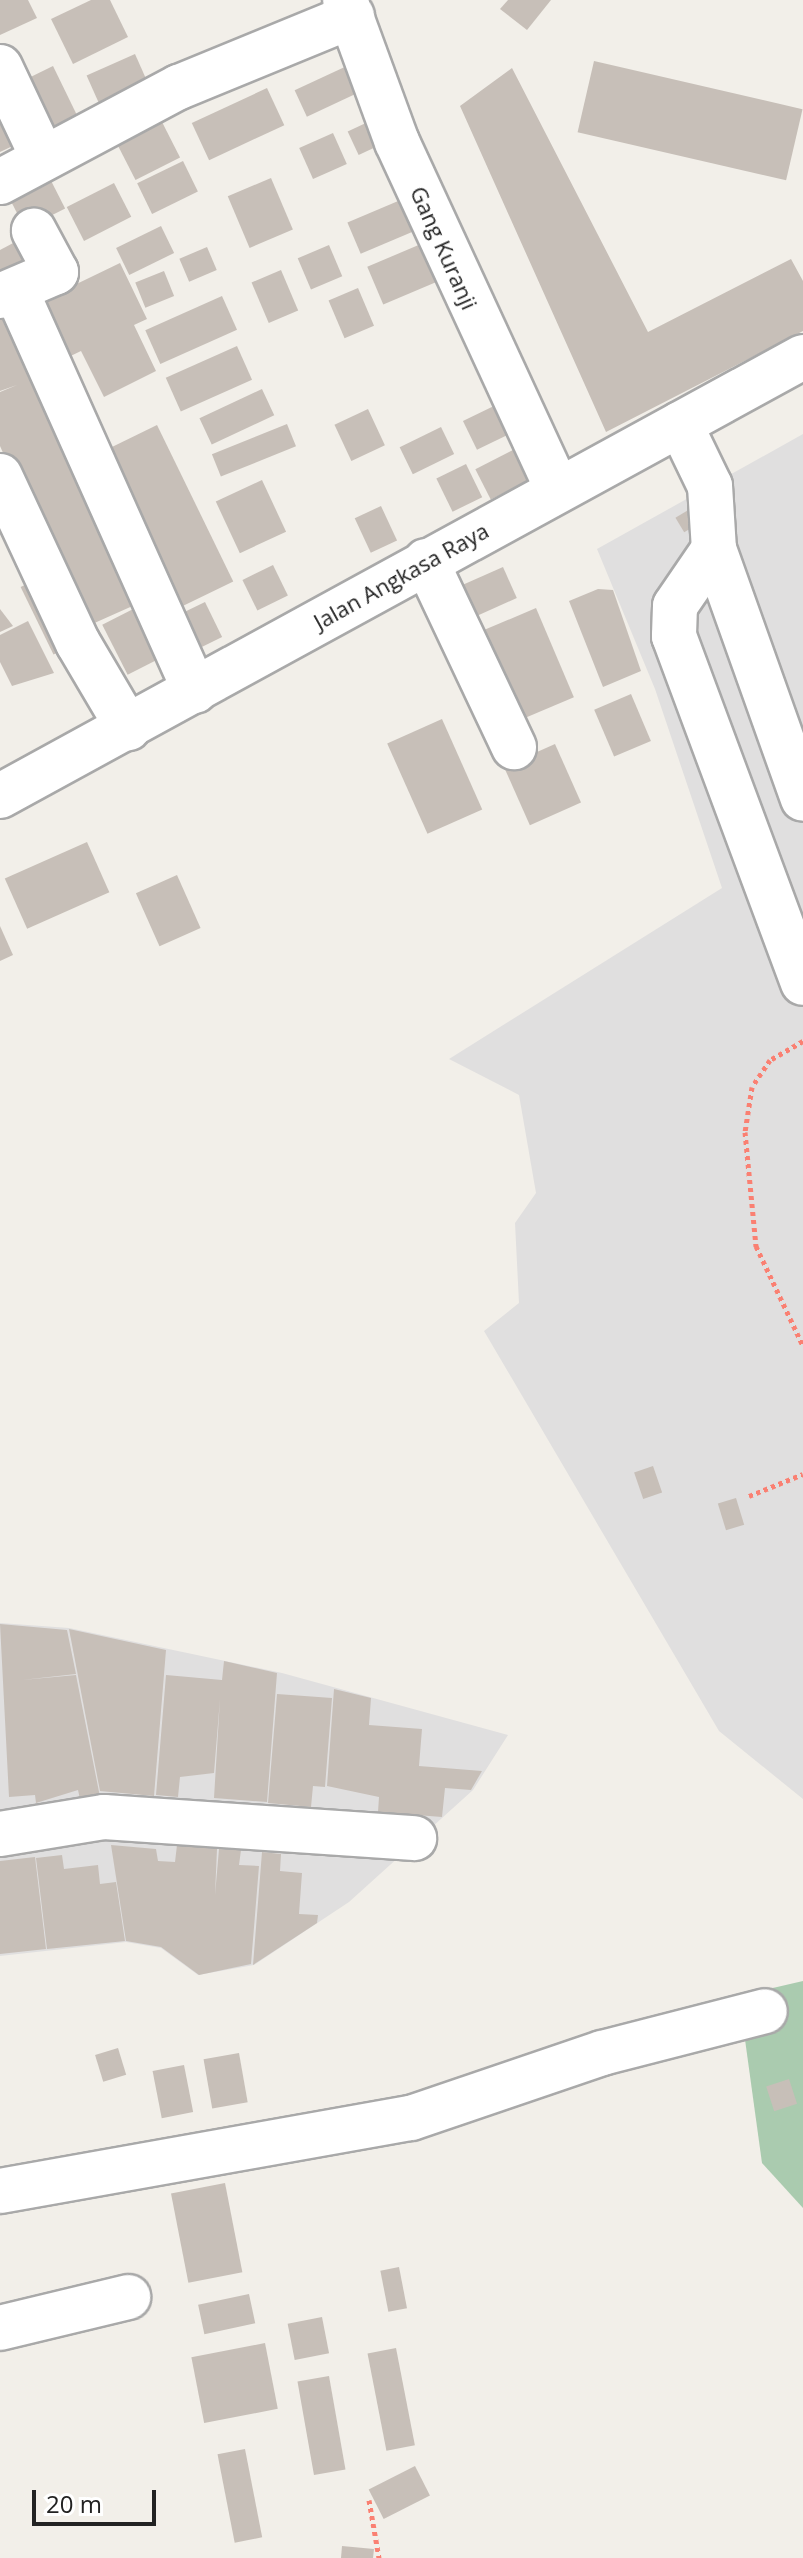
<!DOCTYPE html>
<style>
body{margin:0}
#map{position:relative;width:803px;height:2558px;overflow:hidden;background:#f2efe9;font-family:"Open Sans",sans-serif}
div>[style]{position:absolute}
.residential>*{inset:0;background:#e0dfdf}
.cemetery>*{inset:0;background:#aacbaf}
.building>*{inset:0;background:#c7bfb8;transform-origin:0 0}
.path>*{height:5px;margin-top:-2.5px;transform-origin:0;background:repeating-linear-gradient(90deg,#fa8072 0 4px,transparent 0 8px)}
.roads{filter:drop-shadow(2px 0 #a9a9a9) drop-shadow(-2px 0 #a9a9a9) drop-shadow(0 2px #a9a9a9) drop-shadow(0 -2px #a9a9a9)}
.minor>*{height:44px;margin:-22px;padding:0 22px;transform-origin:22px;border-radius:22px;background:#fff}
span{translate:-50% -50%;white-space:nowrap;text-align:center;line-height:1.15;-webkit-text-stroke:6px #fff;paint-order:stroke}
.street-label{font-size:22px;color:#222}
.scale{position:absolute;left:32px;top:2490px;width:124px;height:36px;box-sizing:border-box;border:4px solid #222;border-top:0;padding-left:10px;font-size:24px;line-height:28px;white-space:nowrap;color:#222;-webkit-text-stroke:6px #fff;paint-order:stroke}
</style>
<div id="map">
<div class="residential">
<div style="clip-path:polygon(803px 434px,803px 1799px,719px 1731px,484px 1331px,519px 1303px,515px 1223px,536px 1193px,519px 1095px,449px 1059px,722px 888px,655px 689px,597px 549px)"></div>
<div style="clip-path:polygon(0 1623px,69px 1628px,282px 1673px,508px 1735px,473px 1790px,349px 1902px,254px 1965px,198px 1975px,161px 1948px,126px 1942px,0 1956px)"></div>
</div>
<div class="cemetery">
<div style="clip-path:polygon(803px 1981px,803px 2208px,762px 2163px,739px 1996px)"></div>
</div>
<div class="building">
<div style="clip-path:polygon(0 0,28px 0,37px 18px,0 35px)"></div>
<div style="clip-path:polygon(91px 0,110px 0,128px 37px,73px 64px,51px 19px)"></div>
<div style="clip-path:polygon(508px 0,551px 0,527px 30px,500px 9px)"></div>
<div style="left:135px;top:54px;width:32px;height:53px;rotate:66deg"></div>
<div style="left:594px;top:61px;width:214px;height:73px;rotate:13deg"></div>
<div style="left:349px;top:65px;width:29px;height:60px;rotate:65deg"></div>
<div style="left:53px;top:66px;width:67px;height:34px;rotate:64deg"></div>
<div style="clip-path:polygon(512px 68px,648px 332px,791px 259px,803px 281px,803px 331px,606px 432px,460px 106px)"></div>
<div style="left:267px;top:88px;width:41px;height:83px;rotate:65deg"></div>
<div style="left:383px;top:115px;width:26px;height:39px;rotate:65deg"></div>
<div style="clip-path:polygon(0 116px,17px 144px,0 152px)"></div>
<div style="left:161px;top:120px;width:42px;height:50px;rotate:63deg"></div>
<div style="left:333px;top:133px;width:34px;height:37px;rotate:66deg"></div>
<div style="left:183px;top:161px;width:34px;height:51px;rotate:64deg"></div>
<div style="left:42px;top:163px;width:51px;height:45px;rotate:63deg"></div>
<div style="left:271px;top:178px;width:56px;height:47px;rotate:67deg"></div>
<div style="left:114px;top:183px;width:38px;height:53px;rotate:63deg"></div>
<div style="left:410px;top:196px;width:34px;height:68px;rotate:67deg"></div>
<div style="left:161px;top:226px;width:30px;height:50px;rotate:64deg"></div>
<div style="clip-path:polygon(17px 241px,35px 278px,0 277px,0 250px)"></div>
<div style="left:428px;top:241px;width:41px;height:66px;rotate:67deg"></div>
<div style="left:329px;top:245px;width:34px;height:34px;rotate:67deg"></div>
<div style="left:207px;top:247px;width:25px;height:30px;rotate:67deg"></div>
<div style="clip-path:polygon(120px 263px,147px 319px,134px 325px,156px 371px,104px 397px,81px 351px,58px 362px,31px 306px)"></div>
<div style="left:281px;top:270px;width:44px;height:32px;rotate:67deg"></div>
<div style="left:164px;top:271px;width:27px;height:31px;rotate:68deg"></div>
<div style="left:358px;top:288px;width:41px;height:32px;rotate:67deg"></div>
<div style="left:222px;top:296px;width:37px;height:84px;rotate:66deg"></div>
<div style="clip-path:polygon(16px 313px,146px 600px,81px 629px,0 446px,0 392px,17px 385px,0 391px,0 320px)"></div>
<div style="left:237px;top:346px;width:37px;height:78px;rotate:66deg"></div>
<div style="left:262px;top:389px;width:29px;height:69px;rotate:65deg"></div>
<div style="left:498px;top:404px;width:32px;height:39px;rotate:64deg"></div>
<div style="left:368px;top:409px;width:40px;height:37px;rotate:65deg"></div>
<div style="left:287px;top:424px;width:24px;height:81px;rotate:68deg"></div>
<div style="left:157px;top:425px;width:174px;height:70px;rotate:64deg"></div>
<div style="left:441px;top:427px;width:30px;height:46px;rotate:64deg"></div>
<div style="left:519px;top:447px;width:34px;height:49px;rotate:63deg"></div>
<div style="left:466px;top:464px;width:37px;height:33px;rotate:64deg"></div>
<div style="left:262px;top:480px;width:57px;height:51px;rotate:65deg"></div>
<div style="left:381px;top:506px;width:38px;height:29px;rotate:65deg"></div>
<div style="left:690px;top:509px;width:17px;height:17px;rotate:59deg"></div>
<div style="left:273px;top:565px;width:34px;height:34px;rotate:64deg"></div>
<div style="left:503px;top:567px;width:34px;height:47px;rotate:66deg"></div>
<div style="left:35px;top:580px;width:75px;height:16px;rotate:64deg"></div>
<div style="clip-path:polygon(598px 589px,613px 590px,641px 671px,603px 687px,569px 601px)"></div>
<div style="left:205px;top:602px;width:39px;height:39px;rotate:64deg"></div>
<div style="left:145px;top:603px;width:56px;height:48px;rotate:63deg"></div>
<div style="left:536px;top:608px;width:97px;height:61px;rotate:67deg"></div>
<div style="clip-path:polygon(0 609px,13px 626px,0 632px)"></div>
<div style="clip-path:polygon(28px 621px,54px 673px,12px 686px,0 662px,0 635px)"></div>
<div style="left:631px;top:694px;width:51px;height:40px;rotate:67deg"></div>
<div style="left:442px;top:719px;width:99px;height:60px;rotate:66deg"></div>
<div style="left:555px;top:744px;width:64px;height:56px;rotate:66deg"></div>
<div style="left:87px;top:842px;width:55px;height:90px;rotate:66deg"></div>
<div style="left:177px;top:875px;width:58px;height:45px;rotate:66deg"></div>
<div style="clip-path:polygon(0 926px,13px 955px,0 961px)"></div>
<div style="left:653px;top:1466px;width:28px;height:20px;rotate:71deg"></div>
<div style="left:736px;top:1498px;width:28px;height:19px;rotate:73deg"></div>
<div style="clip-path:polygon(0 1624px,67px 1630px,76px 1674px,22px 1680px,76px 1675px,100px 1797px,80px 1799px,78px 1790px,36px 1803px,35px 1795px,9px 1797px)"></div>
<div style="clip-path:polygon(69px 1629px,166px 1650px,154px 1796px,100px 1791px)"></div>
<div style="clip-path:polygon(224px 1661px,277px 1673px,267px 1802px,214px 1798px,220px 1699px,214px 1773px,180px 1777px,178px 1797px,156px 1795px,166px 1675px,222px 1680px)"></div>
<div style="clip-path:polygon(334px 1689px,371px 1698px,369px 1725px,422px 1729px,419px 1766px,482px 1771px,471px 1790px,445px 1788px,442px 1817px,378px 1812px,379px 1797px,327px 1786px)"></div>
<div style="clip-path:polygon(277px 1694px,332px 1698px,325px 1787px,313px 1786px,311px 1807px,268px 1803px)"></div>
<div style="clip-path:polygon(111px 1845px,156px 1849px,158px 1861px,175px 1862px,177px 1845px,217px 1849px,215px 1895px,219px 1849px,241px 1850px,239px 1865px,259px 1866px,251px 1964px,199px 1975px,161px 1947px,126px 1941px)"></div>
<div style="clip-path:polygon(262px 1852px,281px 1854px,280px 1871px,302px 1873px,299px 1914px,318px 1915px,317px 1923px,253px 1965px)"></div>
<div style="clip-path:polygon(62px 1855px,64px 1869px,98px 1865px,100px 1884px,116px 1882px,125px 1941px,47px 1949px,36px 1858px)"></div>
<div style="clip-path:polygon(35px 1857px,46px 1949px,0 1954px,0 1861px)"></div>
<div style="left:118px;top:2048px;width:28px;height:24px;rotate:73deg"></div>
<div style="left:239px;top:2053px;width:50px;height:36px;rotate:80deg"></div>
<div style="left:184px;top:2065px;width:48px;height:32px;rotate:79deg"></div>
<div style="left:789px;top:2079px;width:26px;height:24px;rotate:72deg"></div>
<div style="left:225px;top:2183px;width:91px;height:55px;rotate:79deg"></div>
<div style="left:399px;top:2267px;width:42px;height:19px;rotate:79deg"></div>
<div style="left:249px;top:2294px;width:30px;height:52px;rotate:78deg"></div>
<div style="left:322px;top:2317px;width:37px;height:35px;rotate:79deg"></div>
<div style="left:265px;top:2343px;width:67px;height:75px;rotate:79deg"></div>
<div style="left:396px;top:2348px;width:99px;height:29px;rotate:79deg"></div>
<div style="left:329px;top:2376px;width:95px;height:32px;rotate:80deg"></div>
<div style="left:245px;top:2449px;width:90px;height:28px;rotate:79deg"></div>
<div style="left:415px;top:2466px;width:33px;height:52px;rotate:63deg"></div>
<div style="clip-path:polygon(342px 2546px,374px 2549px,373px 2558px,341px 2558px)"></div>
</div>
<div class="path">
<div style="left:803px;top:1041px;width:38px;rotate:150deg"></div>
<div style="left:770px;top:1060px;width:32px;rotate:124deg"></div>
<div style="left:752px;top:1087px;width:46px;rotate:98.8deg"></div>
<div style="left:745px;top:1132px;width:115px;rotate:84.5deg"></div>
<div style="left:756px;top:1246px;width:110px;rotate:64.8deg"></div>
<div style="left:749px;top:1496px;width:58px;rotate:-22.2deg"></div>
<div style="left:369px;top:2500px;width:59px;rotate:80.2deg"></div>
</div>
<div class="roads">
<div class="minor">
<div style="left:345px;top:0;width:151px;rotate:69.9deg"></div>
<div style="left:397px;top:142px;width:382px;rotate:65.2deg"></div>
<div style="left:0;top:67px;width:101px;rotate:64.7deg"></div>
<div style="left:0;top:182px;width:203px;rotate:-28deg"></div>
<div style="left:179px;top:87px;width:187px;rotate:-22.3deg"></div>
<div style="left:17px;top:293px;width:436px;rotate:65.9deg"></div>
<div style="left:0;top:296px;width:61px;rotate:-23.2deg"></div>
<div style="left:56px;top:272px;width:47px;rotate:-118.2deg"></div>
<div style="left:680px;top:424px;width:69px;rotate:64.2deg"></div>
<div style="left:710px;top:486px;width:63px;rotate:86.4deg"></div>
<div style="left:714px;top:549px;width:265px;rotate:70.4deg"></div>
<div style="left:0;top:476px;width:184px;rotate:65deg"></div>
<div style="left:78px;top:643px;width:99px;rotate:59.5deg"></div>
<div style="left:714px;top:549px;width:69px;rotate:124.4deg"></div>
<div style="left:675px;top:606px;width:30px;rotate:92deg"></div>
<div style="left:674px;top:636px;width:370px;rotate:69.6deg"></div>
<div style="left:426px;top:561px;width:206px;rotate:64.7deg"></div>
<div style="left:0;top:796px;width:915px;rotate:-28.67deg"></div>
<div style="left:0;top:1834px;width:105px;rotate:-9.3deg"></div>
<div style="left:104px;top:1817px;width:311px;rotate:3.9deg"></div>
<div style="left:0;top:2191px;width:417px;rotate:-10.1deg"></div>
<div style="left:411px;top:2118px;width:202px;rotate:-18.8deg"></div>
<div style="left:602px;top:2053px;width:168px;rotate:-14.4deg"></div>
<div style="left:0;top:2328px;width:132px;rotate:-13.6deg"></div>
</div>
</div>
<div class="street-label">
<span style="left:444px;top:248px;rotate:66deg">Gang Kuranji</span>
<span style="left:401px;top:576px;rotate:-29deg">Jalan Angkasa Raya</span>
</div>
<div class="scale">20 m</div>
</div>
